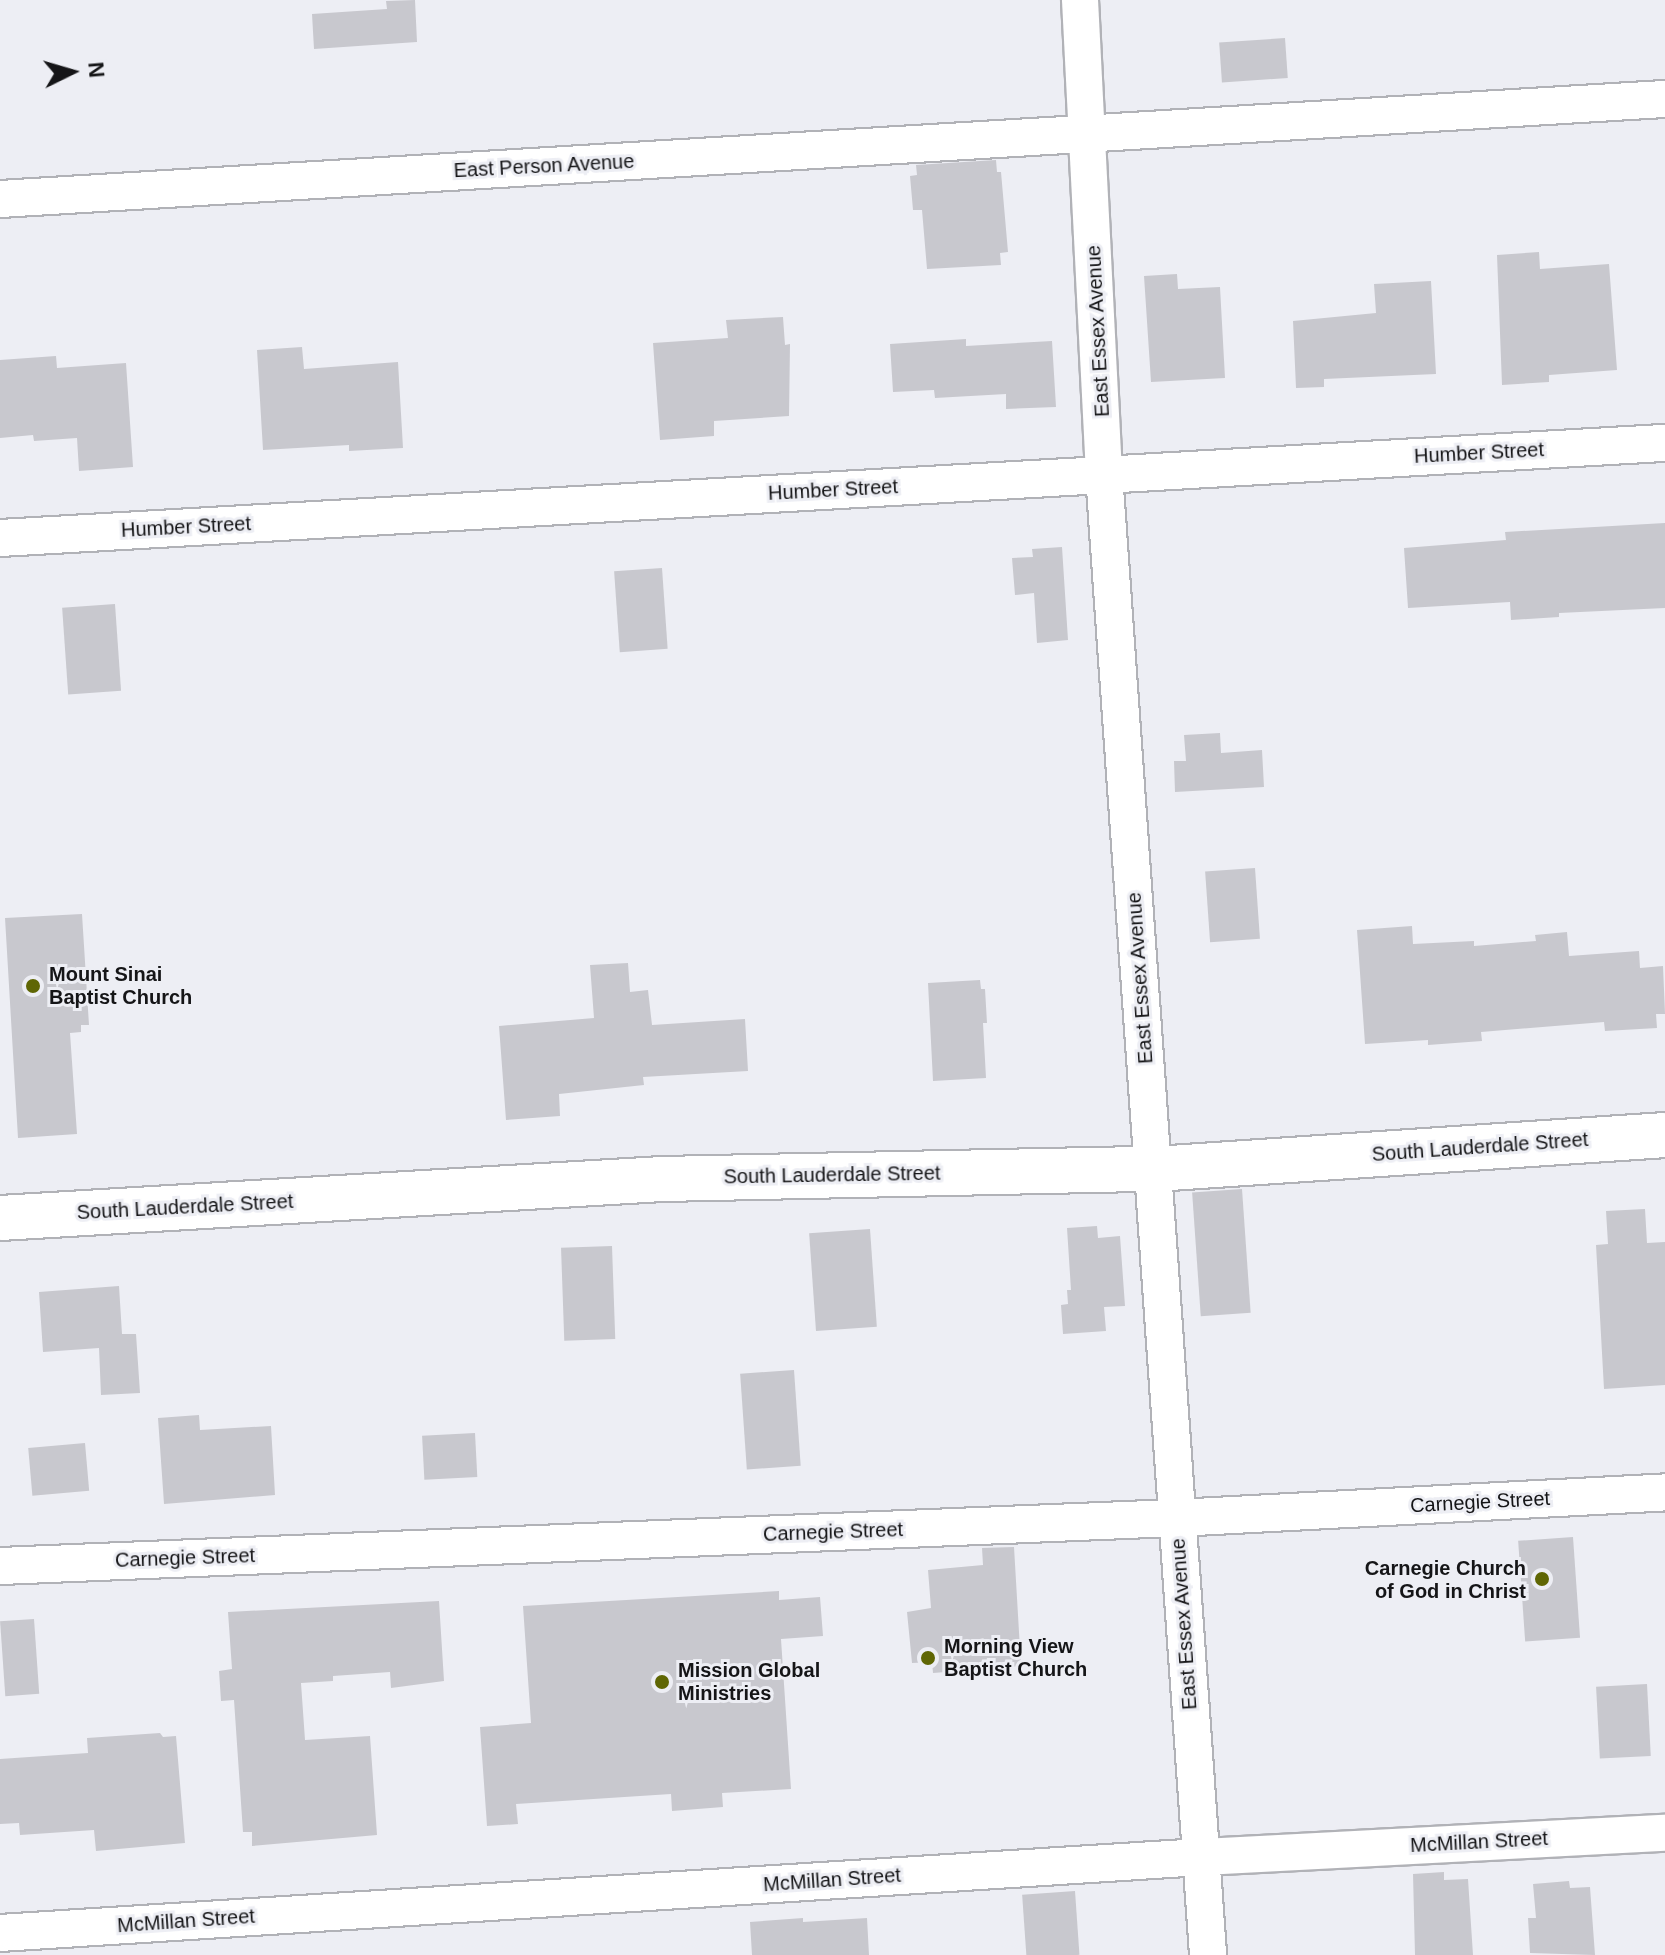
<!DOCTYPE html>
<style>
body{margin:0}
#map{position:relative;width:1665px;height:1955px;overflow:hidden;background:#edeef4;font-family:Helvetica,sans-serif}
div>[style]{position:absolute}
.building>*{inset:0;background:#c8c8ce;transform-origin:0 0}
.roads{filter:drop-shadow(2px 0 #b1b2b7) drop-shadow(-2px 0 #b1b2b7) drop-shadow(0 2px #b1b2b7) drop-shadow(0 -2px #b1b2b7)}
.minor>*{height:36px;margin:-18px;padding:0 18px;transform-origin:18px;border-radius:18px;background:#fff}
.tertiary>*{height:44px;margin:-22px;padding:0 22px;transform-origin:22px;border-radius:22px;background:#fff}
.dots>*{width:22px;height:22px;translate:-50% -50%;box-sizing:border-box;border:4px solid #edeef4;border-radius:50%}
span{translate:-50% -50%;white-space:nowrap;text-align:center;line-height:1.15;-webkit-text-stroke:6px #edeef4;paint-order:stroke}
.street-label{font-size:20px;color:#151517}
.poi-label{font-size:20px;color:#151517;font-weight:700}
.left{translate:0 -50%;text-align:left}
.right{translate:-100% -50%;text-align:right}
.north{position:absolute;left:32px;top:32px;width:80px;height:80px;-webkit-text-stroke:6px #edeef4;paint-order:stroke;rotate:85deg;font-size:22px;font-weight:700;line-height:32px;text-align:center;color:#151517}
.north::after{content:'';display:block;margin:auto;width:28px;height:36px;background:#151517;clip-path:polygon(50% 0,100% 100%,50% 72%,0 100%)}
</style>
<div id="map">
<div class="building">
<div style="clip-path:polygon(415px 0,417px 42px,314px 49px,312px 14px,387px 9px,386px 1px)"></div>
<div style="left:1285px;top:38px;width:40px;height:66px;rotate:86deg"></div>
<div style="clip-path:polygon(996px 160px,997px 172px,1001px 172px,1008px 252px,1000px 253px,1001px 265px,927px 269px,922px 210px,913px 210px,910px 176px,917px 175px,916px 165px)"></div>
<div style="clip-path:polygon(1539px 252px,1540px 269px,1609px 264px,1617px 370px,1549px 375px,1549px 382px,1502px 385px,1497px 255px)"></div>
<div style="clip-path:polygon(1177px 274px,1178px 289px,1220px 287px,1225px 378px,1151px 382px,1144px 276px)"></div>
<div style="clip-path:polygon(1431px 281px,1436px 374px,1324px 379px,1324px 387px,1296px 388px,1293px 321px,1376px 313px,1374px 284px)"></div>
<div style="clip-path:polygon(783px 317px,785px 345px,790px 344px,789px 416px,714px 421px,714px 436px,660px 440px,653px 343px,728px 338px,726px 320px)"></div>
<div style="clip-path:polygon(966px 339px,966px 346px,1052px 341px,1056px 407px,1006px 409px,1006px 394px,935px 398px,934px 390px,893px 392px,890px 344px)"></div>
<div style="clip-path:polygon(302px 347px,304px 369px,398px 362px,403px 448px,349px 451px,349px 445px,263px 450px,257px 350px)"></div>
<div style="clip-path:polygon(56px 356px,57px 368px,126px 363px,133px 467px,79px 471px,77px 438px,34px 441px,33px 435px,0 438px,0 360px)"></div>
<div style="clip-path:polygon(1665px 523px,1665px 608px,1559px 613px,1559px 617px,1511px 620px,1510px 602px,1408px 608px,1404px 548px,1506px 540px,1505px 532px)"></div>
<div style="clip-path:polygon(1062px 547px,1068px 640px,1037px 643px,1034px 593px,1015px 595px,1012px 558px,1033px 557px,1032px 549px)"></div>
<div style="left:662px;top:568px;width:81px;height:48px;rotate:86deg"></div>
<div style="left:115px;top:604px;width:87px;height:53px;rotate:86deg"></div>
<div style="clip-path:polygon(1220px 733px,1221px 753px,1262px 750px,1264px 787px,1175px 792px,1174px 761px,1186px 761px,1184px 735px)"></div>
<div style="left:1255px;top:868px;width:71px;height:50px;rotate:86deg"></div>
<div style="clip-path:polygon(82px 914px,89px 1025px,81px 1025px,81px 1032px,70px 1033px,77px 1134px,18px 1138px,5px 918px)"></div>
<div style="clip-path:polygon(1412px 926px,1413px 944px,1474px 941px,1474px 946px,1536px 941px,1535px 935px,1567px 932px,1569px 956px,1639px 951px,1640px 968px,1663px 966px,1665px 1014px,1656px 1014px,1657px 1028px,1605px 1031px,1604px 1022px,1481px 1032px,1482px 1041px,1428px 1045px,1428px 1040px,1365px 1044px,1357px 930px)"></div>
<div style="clip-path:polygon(628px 963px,630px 992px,648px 990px,652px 1025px,745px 1019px,748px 1071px,643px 1077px,644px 1085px,559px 1094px,560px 1116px,506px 1120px,499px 1026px,594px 1018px,590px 965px)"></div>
<div style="clip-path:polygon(980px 980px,981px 989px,985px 989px,987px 1023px,983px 1023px,986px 1078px,933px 1081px,928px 983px)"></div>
<div style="left:1242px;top:1189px;width:124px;height:50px;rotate:86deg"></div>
<div style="clip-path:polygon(1645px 1209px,1647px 1243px,1665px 1242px,1665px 1385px,1604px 1389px,1596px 1245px,1608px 1244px,1606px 1211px)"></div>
<div style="clip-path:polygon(1097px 1226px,1098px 1238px,1120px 1236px,1125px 1306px,1104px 1307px,1106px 1331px,1063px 1334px,1061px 1305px,1068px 1304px,1067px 1290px,1071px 1290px,1067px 1228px)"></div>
<div style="left:870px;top:1229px;width:98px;height:61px;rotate:86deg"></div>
<div style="left:612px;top:1246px;width:93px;height:51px;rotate:88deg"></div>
<div style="clip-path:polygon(119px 1286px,122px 1334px,136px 1334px,140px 1393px,101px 1395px,99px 1348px,43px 1352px,39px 1292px)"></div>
<div style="left:794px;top:1370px;width:96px;height:54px;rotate:86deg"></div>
<div style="clip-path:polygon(199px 1415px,200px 1430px,271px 1426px,275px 1495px,164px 1504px,158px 1418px)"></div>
<div style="left:475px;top:1433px;width:44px;height:53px;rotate:87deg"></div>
<div style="left:85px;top:1443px;width:48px;height:57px;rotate:85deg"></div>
<div style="left:1573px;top:1537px;width:101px;height:55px;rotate:86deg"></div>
<div style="clip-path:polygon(1014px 1547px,1021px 1666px,933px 1673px,932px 1662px,912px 1663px,907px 1612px,931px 1608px,928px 1570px,983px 1565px,982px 1548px)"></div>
<div style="clip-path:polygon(779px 1591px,779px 1600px,820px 1597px,823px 1636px,781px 1639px,791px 1789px,722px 1793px,723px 1807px,672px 1811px,671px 1794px,516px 1804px,518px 1824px,487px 1826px,480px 1727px,531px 1723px,523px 1606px)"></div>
<div style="clip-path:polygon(439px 1601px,444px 1681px,391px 1688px,390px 1672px,333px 1676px,333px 1681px,301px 1683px,305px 1740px,370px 1736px,377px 1835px,252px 1846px,252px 1832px,243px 1832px,234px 1700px,221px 1701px,219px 1671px,232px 1669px,228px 1612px)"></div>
<div style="left:34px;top:1619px;width:75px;height:34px;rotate:86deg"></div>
<div style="left:1647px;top:1684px;width:72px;height:51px;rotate:87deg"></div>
<div style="clip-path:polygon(160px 1733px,163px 1737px,176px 1736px,185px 1843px,96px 1851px,94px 1830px,20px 1835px,19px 1823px,0 1824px,0 1759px,88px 1753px,87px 1738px)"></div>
<div style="clip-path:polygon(1444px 1872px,1444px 1880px,1468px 1879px,1473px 1955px,1415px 1955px,1413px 1874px)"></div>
<div style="clip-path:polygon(1569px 1881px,1570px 1888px,1590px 1887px,1595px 1955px,1530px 1953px,1528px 1918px,1536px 1918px,1533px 1884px)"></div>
<div style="left:1075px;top:1891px;width:64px;height:53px;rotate:86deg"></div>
<div style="clip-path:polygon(803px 1918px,803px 1922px,867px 1918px,869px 1955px,752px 1955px,750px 1922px)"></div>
</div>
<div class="roads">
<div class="minor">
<div style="left:1080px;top:0;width:475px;rotate:87.1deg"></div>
<div style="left:1104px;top:474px;width:1485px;rotate:85.98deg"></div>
<div style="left:0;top:199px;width:1668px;rotate:-3.44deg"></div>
<div style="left:0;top:538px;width:1668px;rotate:-3.27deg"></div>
<div style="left:0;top:1566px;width:1177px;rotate:-2.34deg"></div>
<div style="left:1176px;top:1518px;width:490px;rotate:-3deg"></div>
<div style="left:0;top:1933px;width:1204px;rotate:-3.62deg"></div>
<div style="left:1202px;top:1857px;width:464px;rotate:-3deg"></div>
</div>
<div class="tertiary">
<div style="left:0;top:1218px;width:663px;rotate:-3.37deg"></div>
<div style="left:662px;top:1179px;width:493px;rotate:-1.2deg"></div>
<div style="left:1155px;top:1169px;width:511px;rotate:-3.81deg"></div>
</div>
</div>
<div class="dots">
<div style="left:33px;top:986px;background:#5f6604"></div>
<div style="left:1542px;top:1579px;background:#5f6604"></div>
<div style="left:928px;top:1658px;background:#5f6604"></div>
<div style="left:662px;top:1682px;background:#5f6604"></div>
</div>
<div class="street-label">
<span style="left:544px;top:166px;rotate:-3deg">East Person Avenue</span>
<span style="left:1098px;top:331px;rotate:-93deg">East Essex Avenue</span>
<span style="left:1479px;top:453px;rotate:-3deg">Humber Street</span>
<span style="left:833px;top:490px;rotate:-3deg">Humber Street</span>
<span style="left:186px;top:527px;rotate:-3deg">Humber Street</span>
<span style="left:1140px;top:978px;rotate:-94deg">East Essex Avenue</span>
<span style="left:1480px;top:1147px;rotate:-4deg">South Lauderdale Street</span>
<span style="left:832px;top:1175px;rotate:-1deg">South Lauderdale Street</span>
<span style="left:185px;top:1207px;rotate:-3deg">South Lauderdale Street</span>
<span style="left:1480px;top:1502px;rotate:-3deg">Carnegie Street</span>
<span style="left:833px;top:1532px;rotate:-2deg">Carnegie Street</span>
<span style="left:185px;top:1558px;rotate:-2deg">Carnegie Street</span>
<span style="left:1184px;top:1624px;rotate:-94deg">East Essex Avenue</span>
<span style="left:1479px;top:1842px;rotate:-3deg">McMillan Street</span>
<span style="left:832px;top:1880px;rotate:-4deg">McMillan Street</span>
<span style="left:186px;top:1921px;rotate:-4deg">McMillan Street</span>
</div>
<div class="poi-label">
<span class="left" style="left:49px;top:986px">Mount Sinai<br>Baptist Church</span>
<span class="right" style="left:1526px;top:1580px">Carnegie Church<br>of God in Christ</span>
<span class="left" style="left:944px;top:1658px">Morning View<br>Baptist Church</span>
<span class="left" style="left:678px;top:1682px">Mission Global<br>Ministries</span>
</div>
<div class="north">N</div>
</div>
